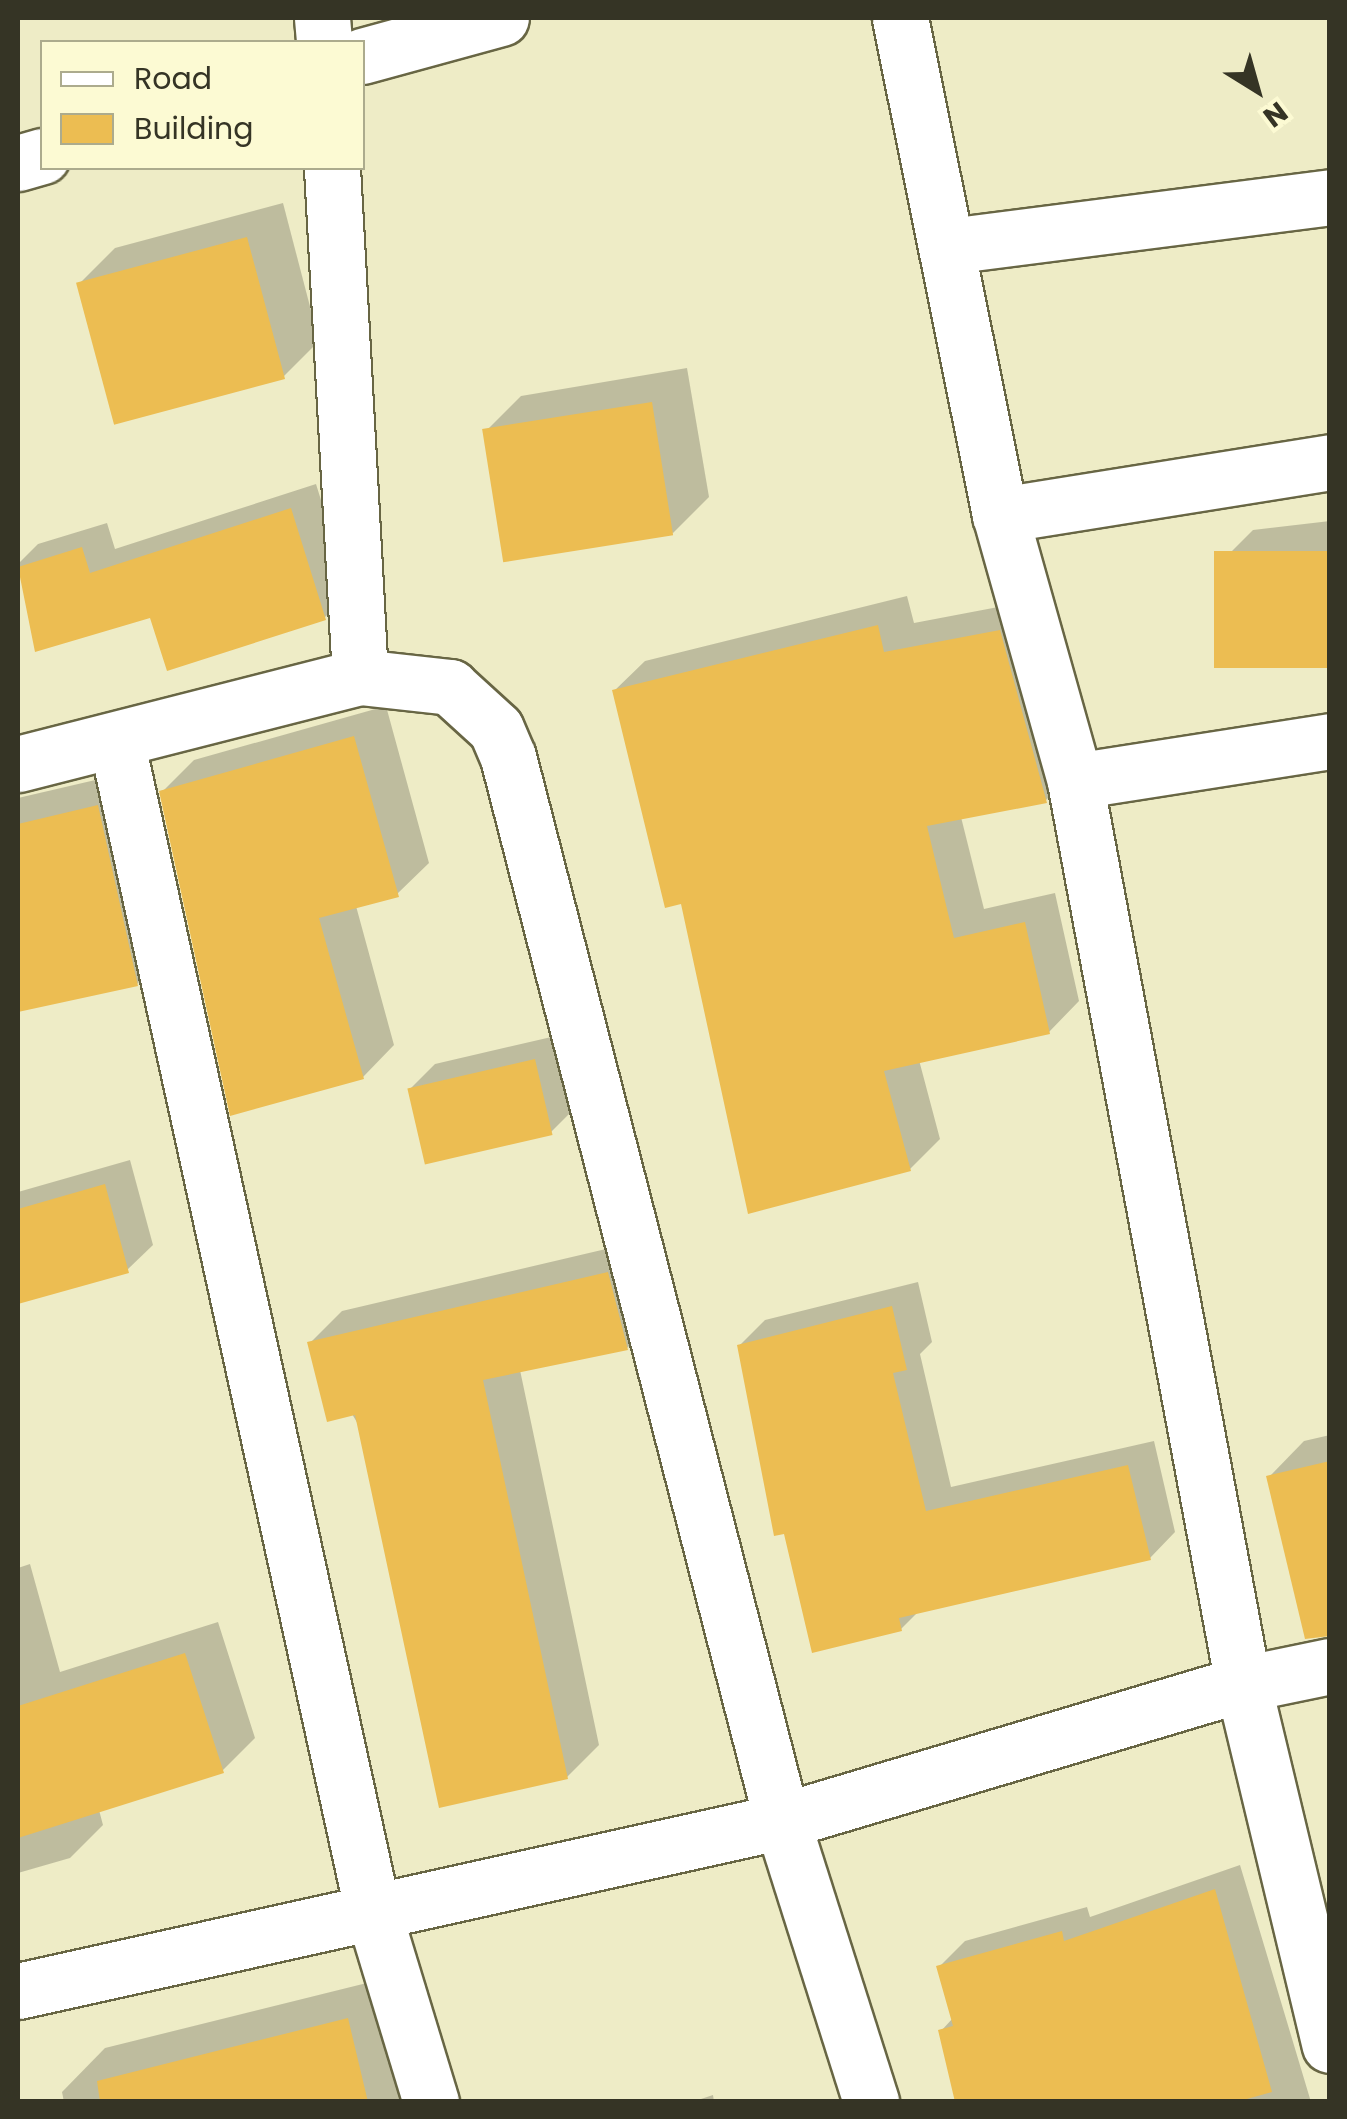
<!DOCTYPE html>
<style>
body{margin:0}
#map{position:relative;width:1347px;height:2119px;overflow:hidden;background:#eeecc6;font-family:Poppins,sans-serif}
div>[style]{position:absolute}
.shadow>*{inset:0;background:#0003}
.building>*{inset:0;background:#ecbd52;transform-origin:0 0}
.roads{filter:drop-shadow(2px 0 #686644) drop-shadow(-2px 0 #686644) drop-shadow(0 2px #686644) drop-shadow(0 -2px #686644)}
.street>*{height:55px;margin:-27.5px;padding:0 27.5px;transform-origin:27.5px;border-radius:27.5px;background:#fff}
.secondary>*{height:55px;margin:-27.5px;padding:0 27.5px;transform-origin:27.5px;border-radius:27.5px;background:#fff}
span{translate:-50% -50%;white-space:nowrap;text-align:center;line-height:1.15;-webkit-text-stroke:8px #fcfad3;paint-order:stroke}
.frame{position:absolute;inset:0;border:20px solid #353425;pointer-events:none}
.legend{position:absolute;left:40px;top:40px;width:325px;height:130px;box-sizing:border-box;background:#fcfad3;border:2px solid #acab8d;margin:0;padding:12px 18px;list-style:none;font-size:30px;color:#353425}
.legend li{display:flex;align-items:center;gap:20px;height:50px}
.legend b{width:50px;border:2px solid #acab8d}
.north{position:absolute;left:1207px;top:40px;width:100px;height:100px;-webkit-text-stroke:8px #fcfad3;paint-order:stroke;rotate:143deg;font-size:28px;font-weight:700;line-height:40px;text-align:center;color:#353425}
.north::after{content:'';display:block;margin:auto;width:35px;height:45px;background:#353425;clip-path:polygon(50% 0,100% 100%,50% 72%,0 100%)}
</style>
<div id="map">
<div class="shadow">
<div style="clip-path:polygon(283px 203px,319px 341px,283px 377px,79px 284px,115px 248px)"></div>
<div style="clip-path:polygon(687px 368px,709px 497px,673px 533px,485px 432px,521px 396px)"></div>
<div style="clip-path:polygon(316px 484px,350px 593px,324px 618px,152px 615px,37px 649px,18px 564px,38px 544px,107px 523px,115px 549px)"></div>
<div style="clip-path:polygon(1330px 521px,1330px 665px,1217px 566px,1253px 530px)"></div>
<div style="clip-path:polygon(907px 596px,914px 623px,1030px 601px,1076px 770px,1046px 800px,961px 817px,984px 909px,1055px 893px,1079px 1001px,1049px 1032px,919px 1060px,940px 1139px,910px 1169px,682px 901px,614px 691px,645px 661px)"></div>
<div style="clip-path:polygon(386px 706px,429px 863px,397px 894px,356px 906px,394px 1045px,363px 1077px,162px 792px,194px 760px)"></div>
<div style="clip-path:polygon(134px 771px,173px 948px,137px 984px,18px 1010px,18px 798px)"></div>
<div style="clip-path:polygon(560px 1035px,576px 1107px,551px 1132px,409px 1090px,435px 1064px)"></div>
<div style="clip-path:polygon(130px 1160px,153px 1245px,127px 1270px,18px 1301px,18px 1192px)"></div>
<div style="clip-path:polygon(640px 1241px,659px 1315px,627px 1348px,520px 1370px,599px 1745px,567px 1777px,310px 1343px,342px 1311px)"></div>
<div style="clip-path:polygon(918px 1282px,932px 1342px,920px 1354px,951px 1487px,1154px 1441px,1175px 1532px,1150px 1558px,918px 1612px,901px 1629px,739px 1346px,765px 1320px)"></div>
<div style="clip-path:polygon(1330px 1435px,1330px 1596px,1269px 1477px,1304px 1441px)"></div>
<div style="clip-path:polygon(30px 1564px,60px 1672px,218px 1622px,255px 1738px,222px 1771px,99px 1810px,103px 1825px,70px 1858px,18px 1873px,18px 1568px)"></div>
<div style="clip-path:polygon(1240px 1865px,1311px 2102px,957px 2102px,941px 2031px,953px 2018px,939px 1967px,965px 1941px,1087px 1907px,1090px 1917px)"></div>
<div style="clip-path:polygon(391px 1977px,422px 2102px,64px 2102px,62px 2092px,105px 2048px)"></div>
<div style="clip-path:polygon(713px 2095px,714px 2102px,692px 2102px)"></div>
</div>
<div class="building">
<div style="left:247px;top:237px;width:147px;height:177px;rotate:75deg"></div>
<div style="left:652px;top:402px;width:135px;height:172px;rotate:81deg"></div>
<div style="clip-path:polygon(291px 508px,326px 620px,167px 671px,150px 618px,35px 652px,18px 567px,82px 547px,90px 573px)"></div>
<div style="left:1330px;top:551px;width:117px;height:116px;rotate:90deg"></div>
<div style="clip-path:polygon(878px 625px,884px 652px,1000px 630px,1047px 803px,927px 826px,954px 938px,1025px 922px,1050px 1034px,884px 1071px,911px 1171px,748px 1214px,681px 904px,665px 908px,612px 690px)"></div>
<div style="clip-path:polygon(354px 736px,399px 897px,319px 918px,364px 1079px,230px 1116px,159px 791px)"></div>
<div style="clip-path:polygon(98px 805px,138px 986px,18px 1012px,18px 824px)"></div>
<div style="left:535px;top:1059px;width:78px;height:131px;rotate:77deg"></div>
<div style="clip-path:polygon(105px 1184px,129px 1273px,18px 1304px,18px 1209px)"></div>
<div style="clip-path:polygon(608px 1272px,628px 1350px,483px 1380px,568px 1779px,439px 1808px,355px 1415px,327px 1422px,307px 1342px)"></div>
<div style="clip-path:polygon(892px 1306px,907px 1370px,893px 1373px,926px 1511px,1128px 1465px,1151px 1560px,899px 1618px,902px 1631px,812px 1653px,784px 1534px,774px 1536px,737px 1345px)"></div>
<div style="clip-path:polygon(1330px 1461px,1330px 1636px,1305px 1639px,1266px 1476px)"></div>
<div style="clip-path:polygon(185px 1653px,224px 1773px,18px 1838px,18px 1706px)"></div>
<div style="clip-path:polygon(1215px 1889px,1272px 2092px,1236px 2102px,955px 2102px,938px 2030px,953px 2026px,936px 1966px,1062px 1931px,1064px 1941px)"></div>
<div style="clip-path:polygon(348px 2018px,368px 2102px,100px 2102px,97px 2081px)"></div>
</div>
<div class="roads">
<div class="street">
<div style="left:322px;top:18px;width:24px;rotate:85deg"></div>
<div style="left:949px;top:246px;width:384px;rotate:-7.3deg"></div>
<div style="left:1000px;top:515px;width:334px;rotate:-9.1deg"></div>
<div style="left:360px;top:677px;width:91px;rotate:6.3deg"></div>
<div style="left:450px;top:687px;width:62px;rotate:42.4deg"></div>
<div style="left:496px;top:729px;width:30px;rotate:67deg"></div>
<div style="left:508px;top:757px;width:1099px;rotate:75.56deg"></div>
<div style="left:782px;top:1821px;width:295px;rotate:72.4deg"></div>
<div style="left:116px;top:740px;width:1196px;rotate:77.64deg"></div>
<div style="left:372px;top:1908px;width:203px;rotate:73.1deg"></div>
<div style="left:18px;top:764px;width:353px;rotate:-14.3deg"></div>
<div style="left:360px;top:677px;width:510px;rotate:-93.15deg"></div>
<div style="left:1075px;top:781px;width:258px;rotate:-8.9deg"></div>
<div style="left:1330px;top:1666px;width:89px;rotate:168.3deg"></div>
<div style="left:1243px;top:1684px;width:371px;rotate:76.5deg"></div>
<div style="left:18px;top:1991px;width:783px;rotate:-12.54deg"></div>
<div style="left:782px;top:1821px;width:481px;rotate:-16.6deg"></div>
<div style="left:1243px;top:1684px;width:918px;rotate:-100.54deg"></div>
<div style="left:1075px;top:781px;width:276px;rotate:-105.7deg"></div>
<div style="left:1000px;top:515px;width:507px;rotate:-101.38deg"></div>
</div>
<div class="secondary">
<div style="left:362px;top:56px;width:144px;rotate:-15.3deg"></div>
<div style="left:18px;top:163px;width:25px;rotate:-16deg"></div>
</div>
</div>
<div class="frame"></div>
<ul class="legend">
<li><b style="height:12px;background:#fff"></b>Road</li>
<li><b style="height:28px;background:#ecbd52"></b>Building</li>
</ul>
<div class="north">N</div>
</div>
